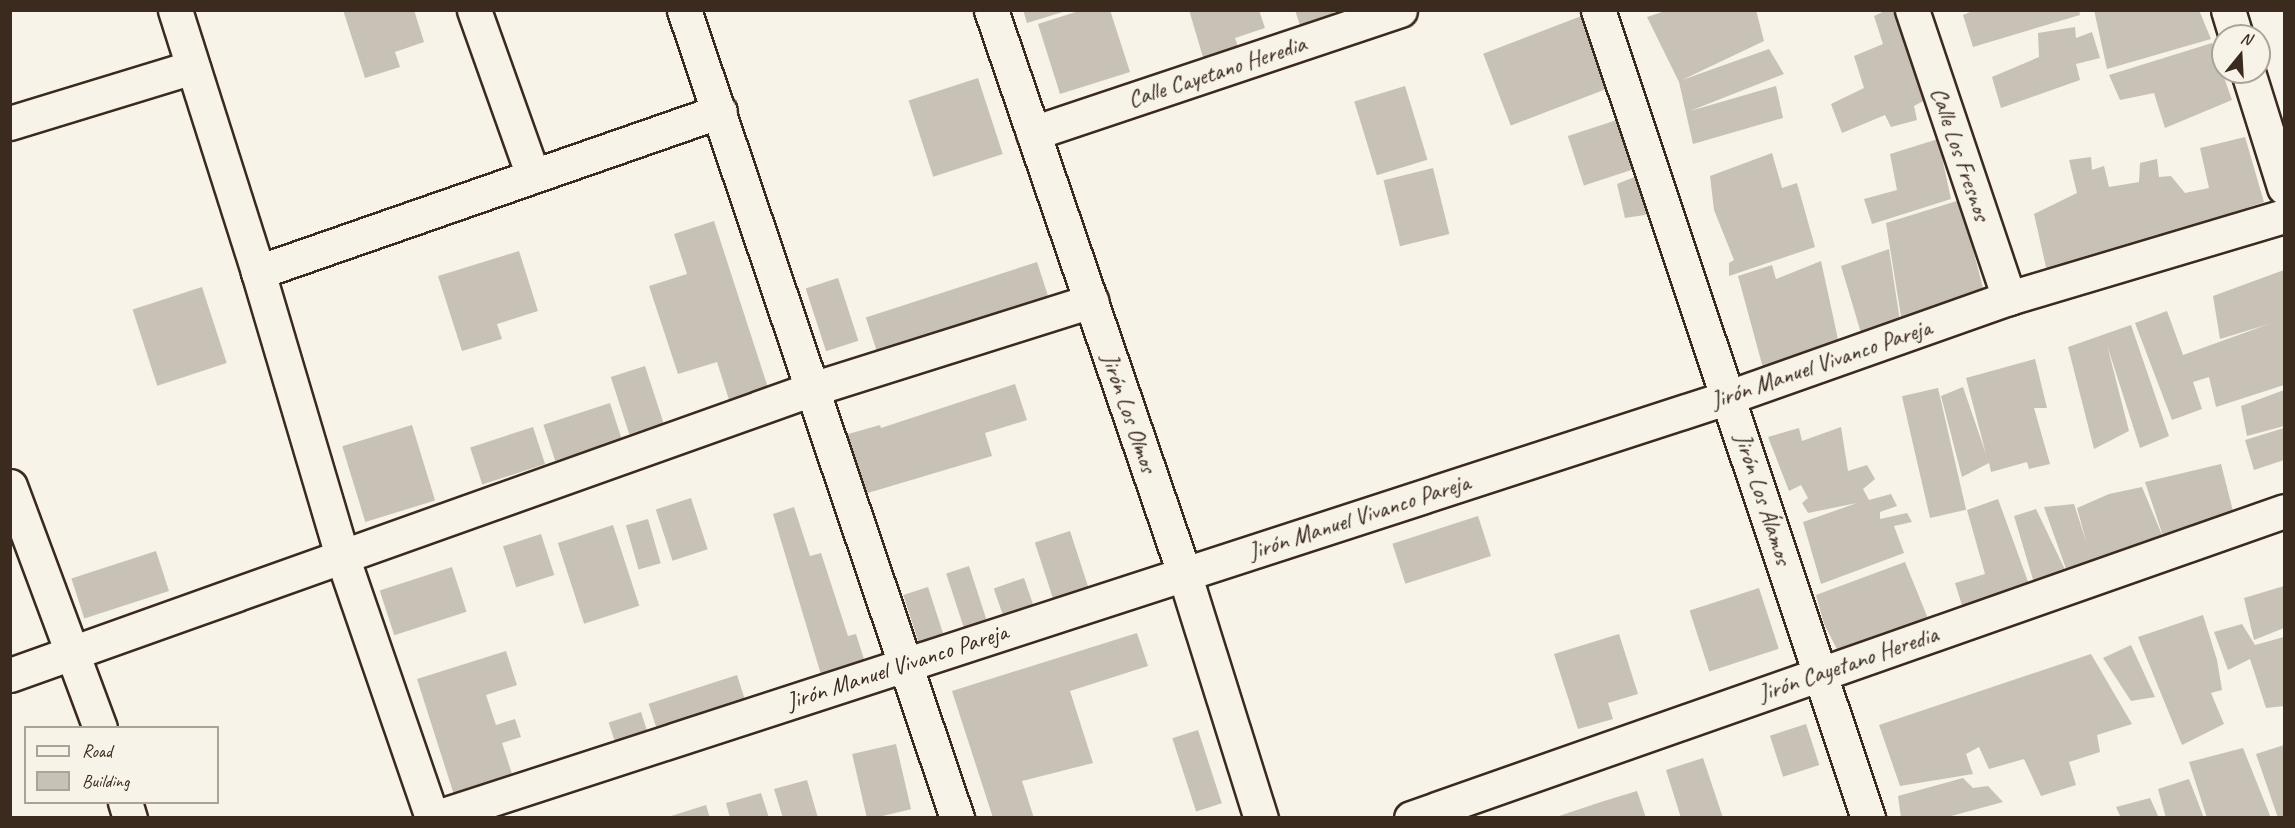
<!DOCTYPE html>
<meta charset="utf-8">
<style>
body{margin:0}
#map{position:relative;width:2295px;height:828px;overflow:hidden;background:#f7f3e8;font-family:Caveat,sans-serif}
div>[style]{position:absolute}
.building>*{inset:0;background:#c8c1b6;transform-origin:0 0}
.roads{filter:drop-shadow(2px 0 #3b2a1e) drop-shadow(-2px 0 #3b2a1e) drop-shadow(0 2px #3b2a1e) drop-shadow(0 -2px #3b2a1e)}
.minor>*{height:33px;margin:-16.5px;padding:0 16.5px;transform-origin:16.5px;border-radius:16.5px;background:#f7f3e8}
span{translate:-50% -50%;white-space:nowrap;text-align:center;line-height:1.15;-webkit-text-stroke:4.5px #f7f3e8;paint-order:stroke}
.street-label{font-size:24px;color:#3b2a1e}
.frame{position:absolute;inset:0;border:12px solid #3b2a1e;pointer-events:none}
.legend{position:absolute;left:24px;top:726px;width:195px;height:78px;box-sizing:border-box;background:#f7f3e8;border:2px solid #aca397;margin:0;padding:8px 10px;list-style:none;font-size:18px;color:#3b2a1e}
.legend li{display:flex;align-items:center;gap:12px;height:30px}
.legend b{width:30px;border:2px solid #aca397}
.north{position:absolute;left:2211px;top:24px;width:60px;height:60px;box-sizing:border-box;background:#f7f3e8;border:2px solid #aca397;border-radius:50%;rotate:18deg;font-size:16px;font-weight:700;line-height:24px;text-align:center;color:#3b2a1e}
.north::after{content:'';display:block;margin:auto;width:21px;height:27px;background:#3b2a1e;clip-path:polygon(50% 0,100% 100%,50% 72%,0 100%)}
</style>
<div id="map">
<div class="building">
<div style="clip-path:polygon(343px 10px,414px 10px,424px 42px,395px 52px,400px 67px,365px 78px)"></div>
<div style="clip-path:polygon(1023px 10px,1066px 10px,1066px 11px,1027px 23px)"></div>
<div style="clip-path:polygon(1082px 10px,1110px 10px,1130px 72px,1060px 94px,1038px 24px)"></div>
<div style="clip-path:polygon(1189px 10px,1259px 10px,1265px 28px,1235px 38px,1240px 52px,1205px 64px)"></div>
<div style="clip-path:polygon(1295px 10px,1333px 10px,1335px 18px,1301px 29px)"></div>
<div style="clip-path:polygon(1668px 10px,1756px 10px,1764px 41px,1682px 80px,1769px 49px,1784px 74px,1690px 111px,1776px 86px,1783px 118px,1693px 144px,1679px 82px,1647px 17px)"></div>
<div style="clip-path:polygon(1887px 10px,1894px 10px,1929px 98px,1914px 106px,1917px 120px,1891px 127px,1885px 115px,1842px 133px,1831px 104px,1864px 88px,1854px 56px,1883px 44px,1874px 16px)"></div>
<div style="clip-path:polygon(1975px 10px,2079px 10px,2080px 15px,1973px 47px,1963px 15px)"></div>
<div style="clip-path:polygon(2094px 10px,2199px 10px,2211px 39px,2107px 69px)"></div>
<div style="left:1584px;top:15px;width:77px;height:108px;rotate:69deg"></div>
<div style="clip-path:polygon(2075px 27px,2076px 38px,2092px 32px,2100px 58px,2076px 64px,2080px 80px,2001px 108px,1992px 77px,2039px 57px,2038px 33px)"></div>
<div style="clip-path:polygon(2212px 43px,2232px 100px,2165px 128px,2154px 93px,2120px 100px,2109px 75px)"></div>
<div style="left:978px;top:78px;width:80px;height:73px;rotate:72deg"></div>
<div style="left:1405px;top:86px;width:77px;height:53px;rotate:73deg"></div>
<div style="left:1623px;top:118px;width:52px;height:58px;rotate:72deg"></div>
<div style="clip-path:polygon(2245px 137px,2264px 202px,2048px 276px,2034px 214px,2077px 193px,2069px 160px,2091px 157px,2092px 170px,2104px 166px,2109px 187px,2139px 182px,2140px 163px,2157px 159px,2159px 177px,2171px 176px,2185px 193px,2209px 188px,2200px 148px)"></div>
<div style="clip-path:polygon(1938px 139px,1951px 199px,1872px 224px,1864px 199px,1897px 190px,1890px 154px)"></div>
<div style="clip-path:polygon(1772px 153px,1782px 188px,1797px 183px,1815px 247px,1729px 276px,1729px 263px,1734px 260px,1714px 210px,1710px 176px)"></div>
<div style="left:1433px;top:168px;width:68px;height:51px;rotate:76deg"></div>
<div style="clip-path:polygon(1642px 174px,1651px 214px,1625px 218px,1617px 184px)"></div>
<div style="clip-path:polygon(1960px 200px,1986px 299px,1903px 329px,1886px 223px)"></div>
<div style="clip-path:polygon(714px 221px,770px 394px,731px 406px,717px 362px,678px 374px,649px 286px,687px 274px,674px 234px)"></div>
<div style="clip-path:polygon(1889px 249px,1900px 321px,1861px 333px,1841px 266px)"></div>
<div style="clip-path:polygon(519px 251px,538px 311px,497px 324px,502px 339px,462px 351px,438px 276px)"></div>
<div style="clip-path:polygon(1821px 261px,1841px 353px,1766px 379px,1738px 276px,1772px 265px,1776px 279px)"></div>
<div style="left:1037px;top:262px;width:41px;height:180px;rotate:72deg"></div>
<div style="clip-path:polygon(2284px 270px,2284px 385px,2216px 407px,2209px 377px,2193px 382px,2202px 409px,2172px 420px,2135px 323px,2167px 311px,2183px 355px,2269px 324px,2220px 339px,2213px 296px)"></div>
<div style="left:838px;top:278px;width:66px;height:34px;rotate:72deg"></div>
<div style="left:202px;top:287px;width:80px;height:73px;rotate:72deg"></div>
<div style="clip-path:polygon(2131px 325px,2169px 436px,2140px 448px,2107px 345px,2129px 431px,2094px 449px,2068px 347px)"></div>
<div style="clip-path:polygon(2035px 359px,2047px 408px,2034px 408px,2050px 464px,2029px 469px,2027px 462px,1991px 472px,1989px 463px,1962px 477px,1941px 396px,1963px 387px,1986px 454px,1966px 378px)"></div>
<div style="left:645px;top:366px;width:60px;height:36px;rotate:72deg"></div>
<div style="clip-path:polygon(1015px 384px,1027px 420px,985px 433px,992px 456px,861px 495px,841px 436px,880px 425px,881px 428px)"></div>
<div style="left:1938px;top:388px;width:125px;height:37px;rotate:77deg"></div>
<div style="clip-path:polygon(2284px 390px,2284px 426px,2247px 436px,2241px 406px)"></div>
<div style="left:610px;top:403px;width:38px;height:70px;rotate:72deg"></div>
<div style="left:412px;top:425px;width:79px;height:73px;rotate:73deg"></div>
<div style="left:533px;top:427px;width:39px;height:66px;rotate:72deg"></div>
<div style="clip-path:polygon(1841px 427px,1848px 471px,1867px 465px,1875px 479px,1863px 489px,1869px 500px,1891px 494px,1897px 506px,1880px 512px,1880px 519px,1907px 513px,1912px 522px,1894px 526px,1904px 553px,1821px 584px,1803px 522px,1857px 503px,1808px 513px,1802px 503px,1808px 498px,1801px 485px,1789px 491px,1768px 437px,1799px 428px,1802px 441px)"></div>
<div style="clip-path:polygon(2284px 428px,2284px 460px,2254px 470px,2245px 440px)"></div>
<div style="clip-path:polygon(2221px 464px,2236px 523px,2037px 593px,2014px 516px,2036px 509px,2070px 580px,2044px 507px,2074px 504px,2087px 544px,2077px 508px,2109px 494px,2142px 487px,2165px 542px,2145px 482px)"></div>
<div style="left:691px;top:498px;width:54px;height:37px;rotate:72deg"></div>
<div style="clip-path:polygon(1998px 499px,2034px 598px,1967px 621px,1955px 583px,1985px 574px,1967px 510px)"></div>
<div style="clip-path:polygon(794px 507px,810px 556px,821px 553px,848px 636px,856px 634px,869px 675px,825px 688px,773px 514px)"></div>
<div style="left:1478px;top:516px;width:42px;height:90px;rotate:72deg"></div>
<div style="left:648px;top:519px;width:46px;height:23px;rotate:74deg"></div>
<div style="left:613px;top:525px;width:85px;height:58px;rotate:72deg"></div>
<div style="left:1070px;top:531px;width:67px;height:37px;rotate:72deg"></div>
<div style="left:541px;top:534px;width:43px;height:40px;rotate:72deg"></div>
<div style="left:156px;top:551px;width:42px;height:89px;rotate:72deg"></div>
<div style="clip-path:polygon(1905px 562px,1931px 626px,1842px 659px,1824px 624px,1816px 595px)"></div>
<div style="left:969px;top:566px;width:68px;height:24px;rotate:72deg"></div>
<div style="left:452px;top:567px;width:47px;height:76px;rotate:72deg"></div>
<div style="left:1024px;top:578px;width:36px;height:32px;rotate:71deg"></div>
<div style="clip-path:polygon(2284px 586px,2284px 628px,2254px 640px,2244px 598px)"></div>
<div style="left:928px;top:587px;width:52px;height:26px;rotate:72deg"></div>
<div style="left:1759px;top:588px;width:64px;height:73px;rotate:72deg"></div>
<div style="clip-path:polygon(2203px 615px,2217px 660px,2222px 690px,2211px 693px,2224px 724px,2182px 745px,2138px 637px)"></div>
<div style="clip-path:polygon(2242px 624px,2255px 645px,2284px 637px,2284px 706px,2266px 708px,2250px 659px,2228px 670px,2214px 632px)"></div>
<div style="clip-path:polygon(1137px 633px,1148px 666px,1070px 691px,1093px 763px,1022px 781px,1034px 818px,993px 818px,952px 691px)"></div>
<div style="clip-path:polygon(1619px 634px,1638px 694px,1608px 703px,1613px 719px,1578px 729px,1554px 654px)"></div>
<div style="clip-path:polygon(2131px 645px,2155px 697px,2131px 701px,2103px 658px)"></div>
<div style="clip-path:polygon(506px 651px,517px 685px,486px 695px,496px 725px,515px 719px,521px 737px,502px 743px,514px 780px,455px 798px,417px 679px)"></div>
<div style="clip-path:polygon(2091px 654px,2132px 724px,2097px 735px,2100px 752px,2069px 762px,2076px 785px,2041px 796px,2024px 759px,1989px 769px,1979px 747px,1966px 754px,1973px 774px,1900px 786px,1879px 725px)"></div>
<div style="left:737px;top:675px;width:28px;height:93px;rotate:72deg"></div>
<div style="left:641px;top:712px;width:28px;height:34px;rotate:72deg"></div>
<div style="left:1806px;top:724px;width:43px;height:38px;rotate:72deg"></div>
<div style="left:1198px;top:730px;width:77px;height:27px;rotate:72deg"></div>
<div style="left:896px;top:744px;width:67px;height:45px;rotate:77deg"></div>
<div style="clip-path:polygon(2284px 745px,2284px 818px,2278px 818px,2256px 754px)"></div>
<div style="clip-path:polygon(2243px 748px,2271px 818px,2207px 818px,2189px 762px)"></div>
<div style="clip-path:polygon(1703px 758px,1723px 818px,1681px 818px,1666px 770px)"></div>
<div style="clip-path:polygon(1963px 778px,1973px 788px,1988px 786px,2003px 802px,1944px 818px,1901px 818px,1898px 796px)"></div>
<div style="clip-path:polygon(2189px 779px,2204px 818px,2166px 818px,2158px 789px)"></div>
<div style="clip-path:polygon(807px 780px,818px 818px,783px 818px,774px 789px)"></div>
<div style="clip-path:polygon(1637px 791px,1646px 818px,1553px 818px,1604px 801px)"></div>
<div style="clip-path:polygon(761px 793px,769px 818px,730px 818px,726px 803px)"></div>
<div style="clip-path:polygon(2150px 798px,2159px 818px,2121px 818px,2116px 807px)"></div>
<div style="clip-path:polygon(706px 805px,710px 818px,668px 818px,668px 817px)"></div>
</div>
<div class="roads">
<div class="minor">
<div style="left:175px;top:10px;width:275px;rotate:72.4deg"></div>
<div style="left:258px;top:272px;width:299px;rotate:73.5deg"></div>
<div style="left:343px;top:559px;width:274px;rotate:71deg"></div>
<div style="left:474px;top:10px;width:176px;rotate:70.4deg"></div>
<div style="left:684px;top:10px;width:853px;rotate:71.33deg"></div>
<div style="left:991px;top:10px;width:595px;rotate:71.08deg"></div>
<div style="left:1184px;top:573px;width:257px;rotate:72.6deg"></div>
<div style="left:1598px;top:10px;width:852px;rotate:71.52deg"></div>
<div style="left:1912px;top:10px;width:304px;rotate:71.4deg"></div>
<div style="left:2228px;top:10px;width:27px;rotate:73deg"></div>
<div style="left:2248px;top:72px;width:121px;rotate:72.6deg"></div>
<div style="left:10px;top:123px;width:191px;rotate:-17deg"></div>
<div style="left:1033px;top:133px;width:387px;rotate:-18.5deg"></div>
<div style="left:258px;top:272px;width:489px;rotate:-19.2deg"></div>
<div style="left:10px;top:486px;width:258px;rotate:69.6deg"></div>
<div style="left:10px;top:675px;width:851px;rotate:-19.63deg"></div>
<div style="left:812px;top:389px;width:293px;rotate:-17.5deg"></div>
<div style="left:125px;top:802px;width:17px;rotate:73deg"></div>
<div style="left:434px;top:818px;width:1362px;rotate:-18.01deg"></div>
<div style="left:1729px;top:397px;width:297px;rotate:-19.5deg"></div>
<div style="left:2009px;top:298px;width:287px;rotate:-16.6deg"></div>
<div style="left:1411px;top:818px;width:925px;rotate:-19.37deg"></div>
</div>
</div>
<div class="street-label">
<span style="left:1217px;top:72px;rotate:-18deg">Calle Cayetano Heredia</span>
<span style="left:1960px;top:154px;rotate:71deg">Calle Los Fresnos</span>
<span style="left:1821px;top:364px;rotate:-19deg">Jirón Manuel Vivanco Pareja</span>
<span style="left:1129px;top:413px;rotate:71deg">Jirón Los Olmos</span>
<span style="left:1763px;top:499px;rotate:72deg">Jirón Los Álamos</span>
<span style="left:1359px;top:517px;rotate:-18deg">Jirón Manuel Vivanco Pareja</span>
<span style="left:1848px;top:664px;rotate:-19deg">Jirón Cayetano Heredia</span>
<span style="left:897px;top:667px;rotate:-18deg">Jirón Manuel Vivanco Pareja</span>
</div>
<div class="frame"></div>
<ul class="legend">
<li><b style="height:8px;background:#f7f3e8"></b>Road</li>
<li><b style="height:16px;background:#c8c1b6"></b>Building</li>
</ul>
<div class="north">N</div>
</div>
